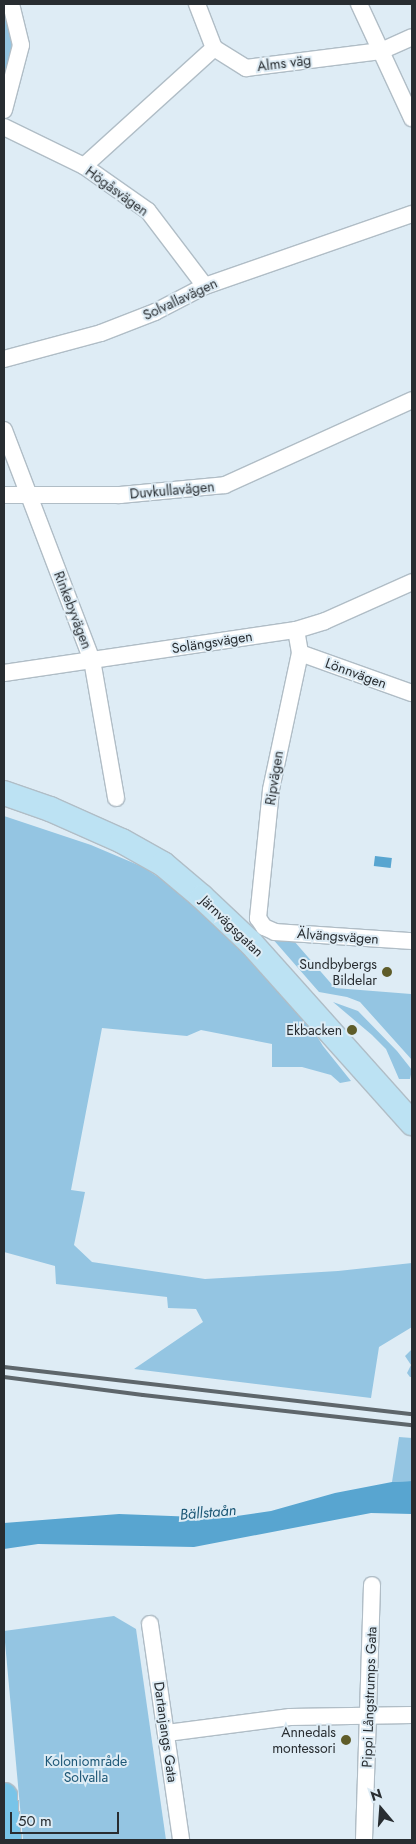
<!DOCTYPE html>
<meta charset="utf-8">
<style>
body{margin:0}
#map{position:relative;width:416px;height:1844px;overflow:hidden;background:#deecf5;font-family:Jost,sans-serif}
div>[style]{position:absolute}
.green>*{inset:0;background:#94c5e2}
.water>*{inset:0;background:#58a5d0;transform-origin:0 0}
.roads{filter:drop-shadow(1px 0 #b0bdc6) drop-shadow(-1px 0 #b0bdc6) drop-shadow(0 1px #b0bdc6) drop-shadow(0 -1px #b0bdc6)}
.street>*{height:16px;margin:-8px;padding:0 8px;transform-origin:8px;border-radius:8px;background:#fff}
.secondary>*{height:24px;margin:-12px;padding:0 12px;transform-origin:12px;border-radius:12px;background:#bce2f3}
.primary>*{height:26px;margin:-13px;padding:0 13px;transform-origin:13px;border-radius:13px;background:#78c4e8}
.rail>*{height:4px;margin:-2px;padding:0 2px;transform-origin:2px;border-radius:2px;background:#5e666b}
.dots>*{width:14px;height:14px;translate:-50% -50%;box-sizing:border-box;border:2px solid #deecf5;border-radius:50%}
span{translate:-50% -50%;white-space:nowrap;text-align:center;line-height:1.15;-webkit-text-stroke:4px #deecf5;paint-order:stroke}
.street-label{font-size:14px;color:#282d31}
.poi-label{font-size:14px;color:#282d31}
.right{translate:-100% -50%;text-align:right}
.park-label{font-size:14px;color:#1e5877}
.water-label{font-size:15px;color:#1c5775;font-style:italic}
.frame{position:absolute;inset:0;border:5px solid #282d31;pointer-events:none}
.north{position:absolute;left:356px;top:1784px;width:50px;height:50px;-webkit-text-stroke:4px #deecf5;paint-order:stroke;rotate:342deg;font-size:14px;font-weight:700;line-height:20px;text-align:center;color:#282d31}
.north::after{content:'';display:block;margin:auto;width:18px;height:22px;background:#282d31;clip-path:polygon(50% 0,100% 100%,50% 72%,0 100%)}
.scale{position:absolute;left:10px;top:1812px;width:109px;height:22px;box-sizing:border-box;border:2px solid #282d31;border-top:0;padding-left:6px;font-size:15px;line-height:18px;white-space:nowrap;color:#282d31;-webkit-text-stroke:4px #deecf5;paint-order:stroke}
</style>
<div id="map">
<div class="green">
<div style="clip-path:polygon(4px 6px,13px 47px,4px 84px)"></div>
<div style="clip-path:polygon(4px 816px,91px 845px,143px 867px,196px 902px,297px 1004px,323px 1046px,351px 1081px,340px 1083px,331px 1075px,302px 1067px,272px 1067px,272px 1044px,201px 1030px,187px 1036px,102px 1028px,71px 1190px,85px 1192px,74px 1245px,92px 1262px,205px 1279px,338px 1271px,412px 1263px,412px 1327px,379px 1347px,371px 1398px,134px 1369px,203px 1322px,196px 1309px,168px 1308px,167px 1297px,56px 1284px,55px 1266px,4px 1252px)"></div>
<div style="clip-path:polygon(271px 937px,294px 941px,335px 988px,411px 994px,412px 965px,412px 1060px,360px 1002px,347px 997px,319px 992px)"></div>
<div style="clip-path:polygon(333px 1002px,358px 1011px,397px 1051px,412px 1070px,410px 1079px,399px 1079px,386px 1049px,372px 1035px)"></div>
<div style="clip-path:polygon(412px 1349px,412px 1377px,410px 1377px,407px 1373px,411px 1365px,405px 1356px)"></div>
<div style="clip-path:polygon(399px 1437px,412px 1438px,412px 1481px,392px 1482px)"></div>
<div style="clip-path:polygon(114px 1616px,136px 1629px,166px 1840px,23px 1840px,4px 1631px)"></div>
</div>
<div class="water">
<div style="left:375px;top:856px;width:17px;height:10px;rotate:7deg"></div>
<div style="clip-path:polygon(412px 1481px,412px 1514px,371px 1513px,194px 1547px,38px 1544px,4px 1549px,4px 1523px,119px 1514px,223px 1518px,271px 1511px,335px 1493px,392px 1482px)"></div>
</div>
<div class="roads">
<div class="street">
<div style="left:197px;top:4px;width:47px;rotate:68.9deg"></div>
<div style="left:359px;top:4px;width:126px;rotate:65.1deg"></div>
<div style="left:4px;top:110px;width:67px;rotate:-75.3deg"></div>
<div style="left:21px;top:45px;width:42px;rotate:-103.7deg"></div>
<div style="left:4px;top:127px;width:89px;rotate:26deg"></div>
<div style="left:84px;top:166px;width:78px;rotate:35.1deg"></div>
<div style="left:148px;top:211px;width:94px;rotate:52.8deg"></div>
<div style="left:84px;top:166px;width:176px;rotate:-42.2deg"></div>
<div style="left:214px;top:48px;width:38px;rotate:32deg"></div>
<div style="left:246px;top:68px;width:136px;rotate:-7.2deg"></div>
<div style="left:381px;top:51px;width:34px;rotate:-24deg"></div>
<div style="left:4px;top:359px;width:100px;rotate:-15deg"></div>
<div style="left:101px;top:333px;width:58px;rotate:-21.3deg"></div>
<div style="left:155px;top:312px;width:56px;rotate:-27.5deg"></div>
<div style="left:205px;top:286px;width:219px;rotate:-19.2deg"></div>
<div style="left:4px;top:430px;width:246px;rotate:69.1deg"></div>
<div style="left:92px;top:660px;width:140px;rotate:80.1deg"></div>
<div style="left:4px;top:495px;width:116px"></div>
<div style="left:120px;top:495px;width:105px;rotate:-5.4deg"></div>
<div style="left:225px;top:485px;width:205px;rotate:-24.4deg"></div>
<div style="left:296px;top:630px;width:23px;rotate:80deg"></div>
<div style="left:300px;top:653px;width:140px;rotate:102deg"></div>
<div style="left:271px;top:790px;width:129px;rotate:95.8deg"></div>
<div style="left:258px;top:918px;width:11px;rotate:56deg"></div>
<div style="left:264px;top:927px;width:12px;rotate:24deg"></div>
<div style="left:275px;top:932px;width:137px;rotate:3.8deg"></div>
<div style="left:300px;top:653px;width:119px;rotate:19.7deg"></div>
<div style="left:4px;top:673px;width:295px;rotate:-8.4deg"></div>
<div style="left:296px;top:630px;width:30px;rotate:-17deg"></div>
<div style="left:325px;top:621px;width:95px;rotate:-24.1deg"></div>
<div style="left:150px;top:1624px;width:218px;rotate:81.8deg"></div>
<div style="left:167px;top:1733px;width:124px;rotate:-7.4deg"></div>
<div style="left:290px;top:1717px;width:122px;rotate:-0.9deg"></div>
<div style="left:364px;top:1840px;width:255px;rotate:-88.2deg"></div>
</div>
<div class="secondary">
<div style="left:4px;top:793px;width:49px;rotate:19.2deg"></div>
<div style="left:50px;top:809px;width:79px;rotate:24deg"></div>
<div style="left:122px;top:841px;width:47px;rotate:29.3deg"></div>
<div style="left:163px;top:864px;width:51px;rotate:40.2deg"></div>
<div style="left:202px;top:897px;width:66px;rotate:43.2deg"></div>
<div style="left:250px;top:942px;width:243px;rotate:48.2deg"></div>
</div>
<div class="primary">
<div style="left:4px;top:1796px;width:44px;rotate:84.8deg"></div>
</div>
</div>
<div class="rail">
<div style="left:4px;top:1367px;width:411px;rotate:6.6deg"></div>
<div style="left:4px;top:1377px;width:140px;rotate:7.4deg"></div>
<div style="left:143px;top:1395px;width:271px;rotate:6.4deg"></div>
</div>
<div class="dots">
<div style="left:387px;top:972px;background:#5e5c29"></div>
<div style="left:352px;top:1030px;background:#5e5c29"></div>
<div style="left:346px;top:1740px;background:#5e5c29"></div>
</div>
<div class="street-label">
<span style="left:284px;top:63px;rotate:-7deg">Alms väg</span>
<span style="left:117px;top:191px;rotate:36deg">Högåsvägen</span>
<span style="left:180px;top:299px;rotate:-25deg">Solvallavägen</span>
<span style="left:172px;top:490px;rotate:-5deg">Duvkullavägen</span>
<span style="left:73px;top:610px;rotate:69deg">Rinkebyvägen</span>
<span style="left:212px;top:642px;rotate:-9deg">Solängsvägen</span>
<span style="left:356px;top:673px;rotate:20deg">Lönnvägen</span>
<span style="left:274px;top:778px;rotate:-81deg">Ripvägen</span>
<span style="left:232px;top:926px;rotate:44deg">Järnvägsgatan</span>
<span style="left:338px;top:936px;rotate:4deg">Älvängsvägen</span>
<span style="left:369px;top:1697px;rotate:-88deg">Pippi Långstrumps Gata</span>
<span style="left:166px;top:1732px;rotate:82deg">Dartanjangs Gata</span>
</div>
<div class="poi-label">
<span class="right" style="left:377px;top:972px">Sundbybergs<br>Bildelar</span>
<span class="right" style="left:342px;top:1030px">Ekbacken</span>
<span class="right" style="left:336px;top:1740px">Annedals<br>montessori</span>
</div>
<div class="park-label">
<span style="left:86px;top:1769px">Koloniområde<br>Solvalla</span>
</div>
<div class="water-label">
<span style="left:208px;top:1513px;rotate:-5deg">Bällstaån</span>
</div>
<div class="frame"></div>
<div class="north">N</div>
<div class="scale">50 m</div>
</div>
